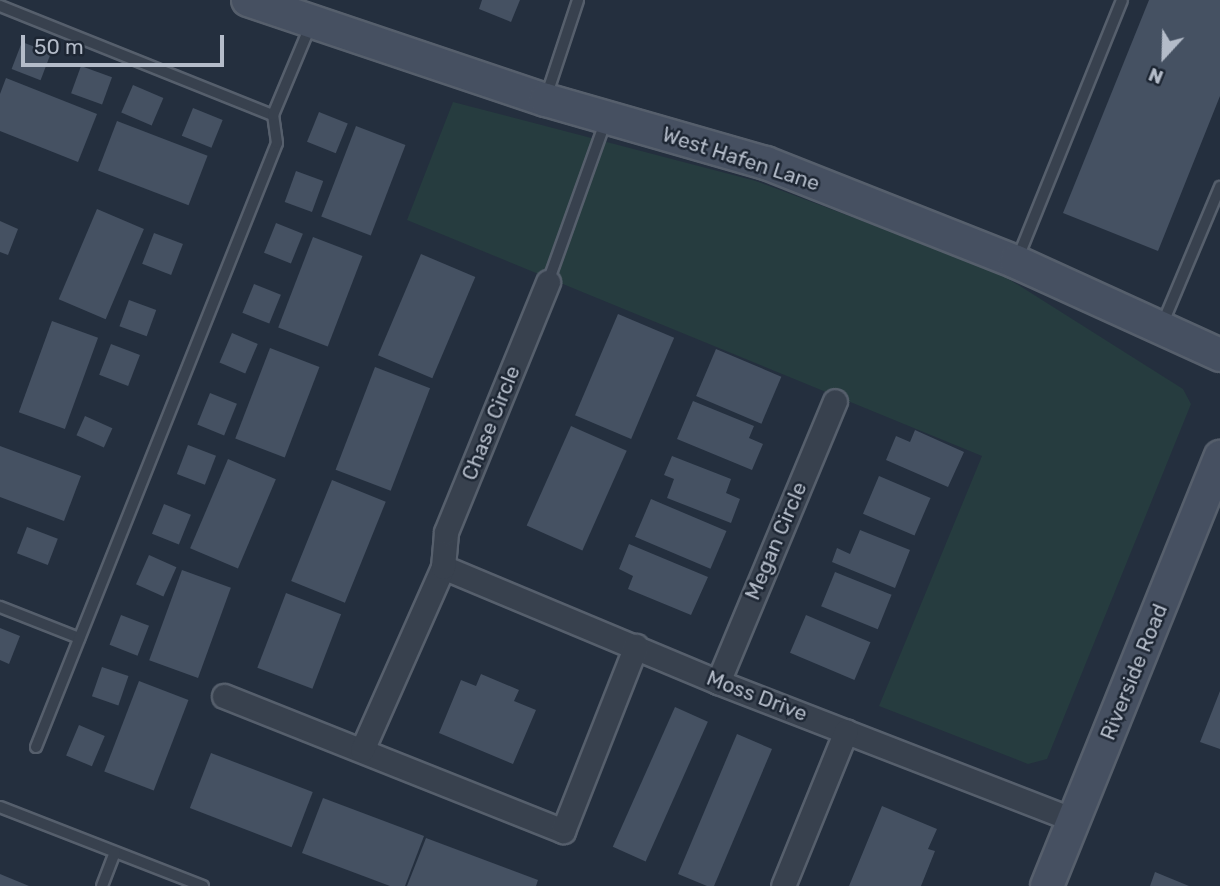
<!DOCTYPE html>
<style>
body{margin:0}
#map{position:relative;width:1220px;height:886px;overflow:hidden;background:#242f3e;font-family:Rubik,sans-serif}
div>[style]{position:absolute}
.green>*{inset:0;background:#263c3f}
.building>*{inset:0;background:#455162;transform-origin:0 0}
.roads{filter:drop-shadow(2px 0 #565f6c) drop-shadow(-2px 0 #565f6c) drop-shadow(0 2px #565f6c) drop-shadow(0 -2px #565f6c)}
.lane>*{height:10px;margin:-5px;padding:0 5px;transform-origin:5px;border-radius:5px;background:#38414e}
.street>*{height:23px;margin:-11.5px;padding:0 11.5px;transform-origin:11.5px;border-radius:11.5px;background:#38414e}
.secondary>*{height:32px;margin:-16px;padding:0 16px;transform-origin:16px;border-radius:16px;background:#465061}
span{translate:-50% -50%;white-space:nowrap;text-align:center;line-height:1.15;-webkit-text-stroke:5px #1d2633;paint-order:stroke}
.street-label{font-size:21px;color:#b4bcc9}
.north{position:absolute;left:1129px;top:21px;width:70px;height:70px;-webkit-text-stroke:5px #1d2633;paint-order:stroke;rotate:202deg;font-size:19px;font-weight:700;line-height:28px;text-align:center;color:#b4bcc9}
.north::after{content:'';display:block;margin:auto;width:24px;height:32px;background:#b4bcc9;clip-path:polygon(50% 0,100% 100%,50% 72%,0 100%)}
.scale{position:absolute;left:21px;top:35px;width:203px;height:32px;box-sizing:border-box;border:4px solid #b4bcc9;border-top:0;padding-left:9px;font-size:21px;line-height:24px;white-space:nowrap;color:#b4bcc9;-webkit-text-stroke:5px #1d2633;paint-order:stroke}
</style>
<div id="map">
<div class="green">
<div style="clip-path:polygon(453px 102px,756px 181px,996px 271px,1183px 389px,1191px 404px,1047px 759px,1028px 764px,879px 706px,982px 456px,407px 220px)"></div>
</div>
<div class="building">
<div style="clip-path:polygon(482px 0,520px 0,511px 22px,479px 9px)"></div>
<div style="clip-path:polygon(1149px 0,1220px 0,1220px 96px,1158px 251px,1063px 213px)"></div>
<div style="left:22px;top:42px;width:31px;height:29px;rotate:21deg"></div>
<div style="left:81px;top:66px;width:33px;height:29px;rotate:20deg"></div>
<div style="clip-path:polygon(6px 78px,97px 114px,78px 162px,0 131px,0 94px)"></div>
<div style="left:133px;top:85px;width:33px;height:30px;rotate:23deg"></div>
<div style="left:193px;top:108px;width:32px;height:30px;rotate:22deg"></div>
<div style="left:319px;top:112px;width:31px;height:32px;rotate:22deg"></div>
<div style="left:117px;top:121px;width:97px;height:53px;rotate:21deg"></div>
<div style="left:356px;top:126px;width:53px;height:97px;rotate:21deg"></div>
<div style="left:296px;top:171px;width:29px;height:33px;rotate:20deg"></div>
<div style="left:97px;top:209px;width:51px;height:98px;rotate:23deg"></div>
<div style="clip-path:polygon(0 221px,18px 229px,8px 255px,0 252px)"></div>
<div style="left:276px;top:223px;width:29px;height:32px;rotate:22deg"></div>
<div style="left:154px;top:233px;width:31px;height:33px;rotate:21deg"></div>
<div style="left:313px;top:237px;width:53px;height:97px;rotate:21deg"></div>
<div style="left:421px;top:254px;width:59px;height:110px;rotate:23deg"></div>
<div style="left:254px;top:284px;width:29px;height:31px;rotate:22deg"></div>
<div style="left:129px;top:300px;width:29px;height:28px;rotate:20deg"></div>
<div style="left:618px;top:314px;width:61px;height:110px;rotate:23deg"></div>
<div style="left:52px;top:321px;width:49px;height:97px;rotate:20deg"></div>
<div style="left:232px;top:333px;width:28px;height:32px;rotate:23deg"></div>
<div style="left:111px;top:344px;width:31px;height:33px;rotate:21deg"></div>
<div style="left:270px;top:348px;width:53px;height:97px;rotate:21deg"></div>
<div style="left:716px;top:349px;width:71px;height:51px;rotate:23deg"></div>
<div style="left:375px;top:367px;width:59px;height:110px;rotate:21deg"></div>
<div style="left:210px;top:393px;width:29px;height:34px;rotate:22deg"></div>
<div style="clip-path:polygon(693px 401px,754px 426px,749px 438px,763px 444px,752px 470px,677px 439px)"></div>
<div style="left:85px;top:416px;width:30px;height:21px;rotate:24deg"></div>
<div style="left:571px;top:426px;width:61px;height:109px;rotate:24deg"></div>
<div style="clip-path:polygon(915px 430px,964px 452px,948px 487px,886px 460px,896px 436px,910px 442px)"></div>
<div style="left:188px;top:445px;width:30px;height:31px;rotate:21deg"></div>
<div style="clip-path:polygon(0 446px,81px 476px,64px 521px,0 497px)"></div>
<div style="clip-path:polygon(672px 456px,731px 479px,726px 493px,740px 499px,731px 523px,667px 498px,674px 479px,664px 475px)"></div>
<div style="left:228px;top:459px;width:52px;height:97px;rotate:23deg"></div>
<div style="left:879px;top:476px;width:56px;height:41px;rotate:23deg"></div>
<div style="left:332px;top:480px;width:58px;height:109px;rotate:22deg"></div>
<div style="left:651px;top:499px;width:82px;height:41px;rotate:23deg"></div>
<div style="left:164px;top:504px;width:29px;height:32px;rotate:22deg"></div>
<div style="left:27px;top:527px;width:33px;height:28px;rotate:21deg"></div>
<div style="clip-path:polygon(860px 530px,910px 550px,895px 588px,832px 562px,837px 548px,850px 554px)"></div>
<div style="clip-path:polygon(629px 544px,708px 577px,691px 615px,628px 589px,633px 576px,619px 569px)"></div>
<div style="left:149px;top:555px;width:30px;height:32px;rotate:24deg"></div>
<div style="left:182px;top:570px;width:52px;height:96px;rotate:20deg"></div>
<div style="left:835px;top:572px;width:61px;height:37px;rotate:22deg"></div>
<div style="left:286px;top:593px;width:59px;height:80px;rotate:21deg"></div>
<div style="left:121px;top:615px;width:30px;height:32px;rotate:21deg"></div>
<div style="left:806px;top:615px;width:70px;height:41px;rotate:23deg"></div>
<div style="clip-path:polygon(0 628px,20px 636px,9px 664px,0 660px)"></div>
<div style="left:102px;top:667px;width:28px;height:31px;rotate:19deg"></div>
<div style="clip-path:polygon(481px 674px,519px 690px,514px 701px,536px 710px,513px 764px,439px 733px,461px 680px,476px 686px)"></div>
<div style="left:139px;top:681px;width:53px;height:97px;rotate:21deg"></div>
<div style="clip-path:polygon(1220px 691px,1220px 749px,1200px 742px)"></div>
<div style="left:675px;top:707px;width:36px;height:153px;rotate:24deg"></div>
<div style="left:79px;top:725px;width:28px;height:33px;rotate:23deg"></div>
<div style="clip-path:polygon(737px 734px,772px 749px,714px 886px,707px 886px,678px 874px)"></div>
<div style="left:211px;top:753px;width:109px;height:59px;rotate:21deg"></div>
<div style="clip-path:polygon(323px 798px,424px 836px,405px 886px,390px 886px,302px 853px)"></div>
<div style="clip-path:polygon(882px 806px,937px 829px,928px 849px,935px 851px,921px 886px,849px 886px)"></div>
<div style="clip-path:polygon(426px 838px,538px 880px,536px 886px,407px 886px)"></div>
<div style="clip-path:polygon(1155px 872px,1189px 886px,1150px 886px)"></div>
<div style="clip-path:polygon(0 874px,29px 886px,0 886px)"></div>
</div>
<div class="roads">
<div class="lane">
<div style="left:0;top:6px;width:294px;rotate:21.8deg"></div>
<div style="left:546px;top:97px;width:102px;rotate:-71.7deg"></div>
<div style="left:1017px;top:260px;width:280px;rotate:-68deg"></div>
<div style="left:548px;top:282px;width:172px;rotate:-70.3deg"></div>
<div style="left:1162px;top:325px;width:150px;rotate:-67.2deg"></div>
<div style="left:0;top:607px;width:85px;rotate:21.4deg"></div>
<div style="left:36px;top:747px;width:650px;rotate:-68.25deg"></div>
<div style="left:277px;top:143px;width:28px;rotate:-98deg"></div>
<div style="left:273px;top:115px;width:99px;rotate:-67.3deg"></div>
<div style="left:0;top:807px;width:218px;rotate:21.3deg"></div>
<div style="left:102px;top:886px;width:36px;rotate:-69deg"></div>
</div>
<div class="street">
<div style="left:443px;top:567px;width:298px;rotate:22.7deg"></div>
<div style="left:718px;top:682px;width:382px;rotate:21.2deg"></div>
<div style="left:718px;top:682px;width:304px;rotate:-67.4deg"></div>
<div style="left:224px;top:696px;width:365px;rotate:21.7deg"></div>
<div style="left:563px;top:831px;width:199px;rotate:-68.5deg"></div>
<div style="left:362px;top:750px;width:200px;rotate:-66.1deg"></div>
<div style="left:443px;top:567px;width:35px;rotate:-85deg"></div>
<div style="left:446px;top:532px;width:270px;rotate:-67.8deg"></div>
<div style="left:783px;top:886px;width:167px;rotate:-67.9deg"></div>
</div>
<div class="secondary">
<div style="left:248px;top:0;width:314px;rotate:18.6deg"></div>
<div style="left:546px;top:100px;width:229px;rotate:16deg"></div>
<div style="left:766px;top:163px;width:269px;rotate:21.6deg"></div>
<div style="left:1016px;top:262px;width:224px;rotate:24.5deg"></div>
<div style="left:1047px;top:886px;width:463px;rotate:-68deg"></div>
</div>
</div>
<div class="street-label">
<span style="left:741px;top:159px;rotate:18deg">West Hafen Lane</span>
<span style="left:491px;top:423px;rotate:-68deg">Chase Circle</span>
<span style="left:776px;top:541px;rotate:-67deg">Megan Circle</span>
<span style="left:1134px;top:672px;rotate:-68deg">Riverside Road</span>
<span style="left:757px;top:696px;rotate:21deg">Moss Drive</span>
</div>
<div class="north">N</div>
<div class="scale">50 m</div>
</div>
